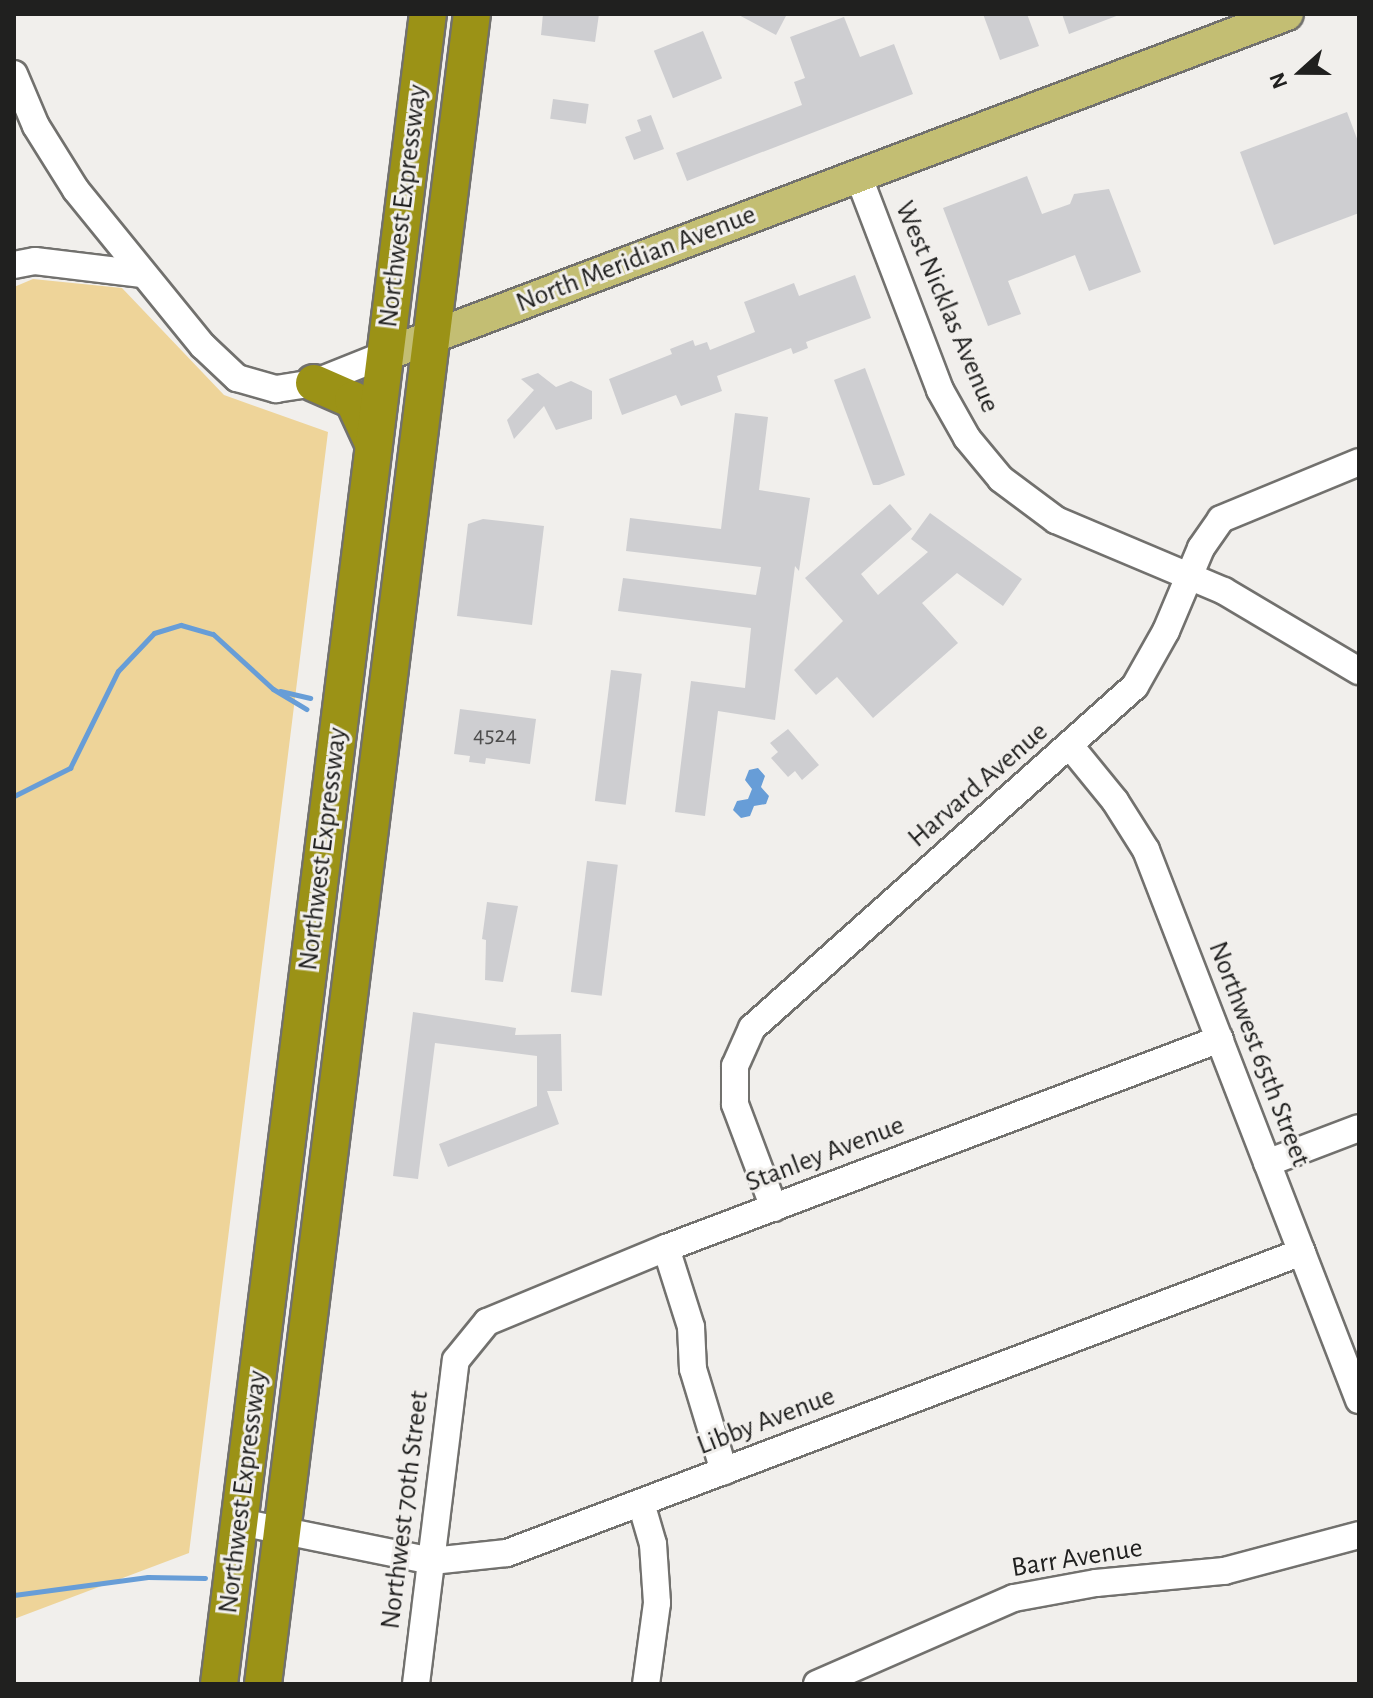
<!DOCTYPE html>
<style>
body{margin:0}
#map{position:relative;width:1373px;height:1698px;overflow:hidden;background:#f1efec;font-family:"Alegreya Sans",sans-serif}
div>[style]{position:absolute}
.green>*{inset:0;background:#eed499}
.water>*{inset:0;background:#679dd7}
.stream>*{height:5px;margin:-2.5px;padding:0 2.5px;transform-origin:2.5px;border-radius:2.5px;background:#679dd7}
.building>*{inset:0;background:#ceced1;transform-origin:0 0}
.roads{filter:drop-shadow(2px 0 #72716e) drop-shadow(-2px 0 #72716e) drop-shadow(0 2px #72716e) drop-shadow(0 -2px #72716e)}
.minor>*{height:26px;margin:-13px;padding:0 13px;transform-origin:13px;border-radius:13px;background:#fff}
.major>*{height:32px;margin:-16px;padding:0 16px;transform-origin:16px;border-radius:16px;background:#c3be73}
.highway>*{height:36px;margin:-18px;padding:0 18px;transform-origin:18px;border-radius:18px;background:#9b9216}
span{translate:-50% -50%;white-space:nowrap;text-align:center;line-height:1.15;-webkit-text-stroke:6px #f1efec;paint-order:stroke}
.number-label{font-size:24px;color:#4c4c4c}
.number-label span{-webkit-text-stroke-width:0}
.street-label{font-size:28px;color:#20201f}
.frame{position:absolute;inset:0;border:16px solid #20201f;pointer-events:none}
.north{position:absolute;left:1261px;top:32px;width:80px;height:80px;-webkit-text-stroke:6px #f1efec;paint-order:stroke;rotate:249deg;font-size:22px;font-weight:700;line-height:32px;text-align:center;color:#20201f}
.north::after{content:'';display:block;margin:auto;width:28px;height:36px;background:#20201f;clip-path:polygon(50% 0,100% 100%,50% 72%,0 100%)}
</style>
<div id="map">
<div class="green">
<div style="clip-path:polygon(33px 279px,122px 288px,224px 395px,328px 432px,189px 1553px,14px 1619px,14px 287px)"></div>
</div>
<div class="water">
<div style="clip-path:polygon(758px 768px,765px 776px,761px 787px,769px 796px,766px 804px,754px 806px,750px 816px,741px 818px,733px 810px,737px 801px,748px 799px,752px 789px,745px 780px,749px 770px)"></div>
</div>
<div class="stream">
<div style="left:280px;top:691px;width:31px;rotate:13deg"></div>
<div style="left:14px;top:796px;width:63px;rotate:-26.6deg"></div>
<div style="left:70px;top:768px;width:108px;rotate:-63.7deg"></div>
<div style="left:118px;top:671px;width:52px;rotate:-46.5deg"></div>
<div style="left:154px;top:633px;width:28px;rotate:-17deg"></div>
<div style="left:181px;top:625px;width:33px;rotate:16deg"></div>
<div style="left:213px;top:634px;width:81px;rotate:42.5deg"></div>
<div style="left:273px;top:689px;width:39px;rotate:31deg"></div>
<div style="left:14px;top:1595px;width:135px;rotate:-7.7deg"></div>
<div style="left:148px;top:1577px;width:57px;rotate:1deg"></div>
</div>
<div class="building">
<div style="clip-path:polygon(543px 14px,599px 14px,595px 42px,541px 35px)"></div>
<div style="clip-path:polygon(737px 14px,787px 14px,776px 35px)"></div>
<div style="clip-path:polygon(983px 14px,1027px 14px,1039px 46px,1000px 60px)"></div>
<div style="clip-path:polygon(1062px 14px,1119px 14px,1119px 15px,1069px 34px)"></div>
<div style="clip-path:polygon(844px 17px,860px 57px,894px 44px,913px 94px,687px 181px,676px 153px,802px 105px,794px 82px,805px 78px,790px 37px)"></div>
<div style="left:703px;top:31px;width:51px;height:53px;rotate:68deg"></div>
<div style="left:553px;top:99px;width:36px;height:20px;rotate:8deg"></div>
<div style="clip-path:polygon(1347px 112px,1359px 144px,1359px 213px,1274px 245px,1240px 152px)"></div>
<div style="clip-path:polygon(651px 115px,664px 149px,634px 160px,625px 137px,641px 131px,637px 120px)"></div>
<div style="clip-path:polygon(1027px 176px,1042px 214px,1070px 204px,1074px 194px,1109px 189px,1141px 272px,1089px 291px,1075px 255px,1008px 281px,1021px 314px,988px 326px,943px 208px)"></div>
<div style="clip-path:polygon(855px 275px,871px 318px,806px 342px,808px 348px,793px 354px,791px 348px,717px 376px,722px 391px,681px 406px,676px 395px,622px 415px,609px 379px,672px 354px,670px 349px,693px 340px,695px 346px,707px 342px,710px 350px,755px 332px,744px 302px,794px 283px,799px 296px)"></div>
<div style="clip-path:polygon(865px 368px,905px 475px,879px 485px,873px 485px,834px 380px)"></div>
<div style="clip-path:polygon(538px 373px,556px 387px,571px 381px,592px 391px,592px 419px,556px 430px,544px 406px,514px 439px,507px 420px,534px 390px,521px 379px)"></div>
<div style="clip-path:polygon(735px 413px,768px 417px,759px 490px,810px 498px,799px 571px,795px 566px,775px 720px,718px 711px,705px 816px,675px 812px,691px 681px,745px 688px,751px 628px,618px 611px,623px 578px,756px 595px,761px 567px,626px 551px,630px 518px,721px 529px)"></div>
<div style="clip-path:polygon(890px 504px,912px 529px,861px 574px,878px 595px,928px 552px,911px 539px,930px 513px,1022px 579px,1003px 606px,957px 573px,922px 603px,958px 643px,873px 718px,837px 677px,816px 695px,794px 670px,843px 621px,805px 578px)"></div>
<div style="clip-path:polygon(483px 519px,544px 526px,532px 625px,457px 616px,468px 524px)"></div>
<div style="left:611px;top:670px;width:31px;height:132px;rotate:7deg"></div>
<div style="clip-path:polygon(460px 709px,536px 719px,530px 764px,486px 758px,485px 764px,469px 762px,470px 756px,454px 754px)"></div>
<div style="clip-path:polygon(788px 729px,819px 765px,802px 780px,795px 771px,788px 777px,771px 758px,778px 752px,770px 743px)"></div>
<div style="left:587px;top:861px;width:31px;height:132px;rotate:7deg"></div>
<div style="clip-path:polygon(487px 902px,518px 906px,503px 982px,485px 980px,486px 940px,482px 939px)"></div>
<div style="clip-path:polygon(413px 1012px,516px 1028px,515px 1035px,561px 1034px,562px 1091px,547px 1091px,559px 1124px,448px 1167px,439px 1144px,537px 1106px,537px 1056px,435px 1043px,418px 1179px,393px 1176px)"></div>
</div>
<div class="roads">
<div class="minor">
<div style="left:14px;top:74px;width:56px;rotate:67.1deg"></div>
<div style="left:36px;top:126px;width:75px;rotate:58deg"></div>
<div style="left:76px;top:190px;width:201px;rotate:50.9deg"></div>
<div style="left:203px;top:346px;width:47px;rotate:43.3deg"></div>
<div style="left:237px;top:378px;width:41px;rotate:15.8deg"></div>
<div style="left:276px;top:389px;width:38px;rotate:-9deg"></div>
<div style="left:314px;top:383px;width:75px;rotate:-21.8deg"></div>
<div style="left:858px;top:175px;width:230px;rotate:69.1deg"></div>
<div style="left:940px;top:390px;width:55px;rotate:60.6deg"></div>
<div style="left:967px;top:438px;width:53px;rotate:50.3deg"></div>
<div style="left:1001px;top:479px;width:69px;rotate:36.7deg"></div>
<div style="left:1056px;top:520px;width:182px;rotate:22.9deg"></div>
<div style="left:1224px;top:591px;width:157px;rotate:30.7deg"></div>
<div style="left:14px;top:265px;width:21px;rotate:-11deg"></div>
<div style="left:35px;top:261px;width:108px;rotate:6.9deg"></div>
<div style="left:1071px;top:747px;width:70px;rotate:50.8deg"></div>
<div style="left:1115px;top:801px;width:58px;rotate:57.7deg"></div>
<div style="left:1146px;top:850px;width:590px;rotate:68.83deg"></div>
<div style="left:1267px;top:1163px;width:98px;rotate:-20.8deg"></div>
<div style="left:774px;top:1208px;width:111px;rotate:-110.6deg"></div>
<div style="left:735px;top:1104px;width:38px;rotate:-90deg"></div>
<div style="left:735px;top:1066px;width:42px;rotate:-65.9deg"></div>
<div style="left:752px;top:1028px;width:513px;rotate:-41.76deg"></div>
<div style="left:1135px;top:686px;width:63px;rotate:-60.6deg"></div>
<div style="left:1166px;top:631px;width:90px;rotate:-67.1deg"></div>
<div style="left:1201px;top:548px;width:35px;rotate:-55deg"></div>
<div style="left:1221px;top:519px;width:149px;rotate:-22.4deg"></div>
<div style="left:666px;top:1248px;width:83px;rotate:72.4deg"></div>
<div style="left:691px;top:1327px;width:42px;rotate:87.3deg"></div>
<div style="left:693px;top:1369px;width:107px;rotate:73.1deg"></div>
<div style="left:641px;top:1503px;width:43px;rotate:73.7deg"></div>
<div style="left:653px;top:1544px;width:59px;rotate:86.1deg"></div>
<div style="left:657px;top:1603px;width:82px;rotate:97.7deg"></div>
<div style="left:240px;top:1522px;width:196px;rotate:11.5deg"></div>
<div style="left:432px;top:1561px;width:75px;rotate:-6.1deg"></div>
<div style="left:507px;top:1553px;width:850px;rotate:-20.74deg"></div>
<div style="left:416px;top:1684px;width:326px;rotate:-83deg"></div>
<div style="left:456px;top:1360px;width:49px;rotate:-50.8deg"></div>
<div style="left:487px;top:1322px;width:194px;rotate:-22.5deg"></div>
<div style="left:666px;top:1248px;width:592px;rotate:-20.67deg"></div>
<div style="left:817px;top:1684px;width:215px;rotate:-23.6deg"></div>
<div style="left:1014px;top:1598px;width:83px;rotate:-10.4deg"></div>
<div style="left:1096px;top:1583px;width:129px;rotate:-5.4deg"></div>
<div style="left:1224px;top:1571px;width:140px;rotate:-14.9deg"></div>
</div>
<div class="major">
<div style="left:384px;top:355px;width:965px;rotate:-20.69deg"></div>
</div>
<div class="highway">
<div style="left:314px;top:383px;width:43px;rotate:23.6deg"></div>
<div style="left:353px;top:400px;width:47px;rotate:65.1deg"></div>
<div style="left:219px;top:1684px;width:1683px;rotate:-82.87deg"></div>
<div style="left:263px;top:1684px;width:1683px;rotate:-82.87deg"></div>
</div>
</div>
<div class="number-label">
<span style="left:495px;top:736px">4524</span>
</div>
<div class="street-label">
<span style="left:403px;top:206px;rotate:-83deg">Northwest Expressway</span>
<span style="left:636px;top:259px;rotate:-21deg">North Meridian Avenue</span>
<span style="left:947px;top:307px;rotate:67deg">West Nicklas Avenue</span>
<span style="left:978px;top:785px;rotate:-41deg">Harvard Avenue</span>
<span style="left:323px;top:849px;rotate:-83deg">Northwest Expressway</span>
<span style="left:1259px;top:1054px;rotate:69deg">Northwest 65th Street</span>
<span style="left:825px;top:1154px;rotate:-21deg">Stanley Avenue</span>
<span style="left:766px;top:1421px;rotate:-21deg">Libby Avenue</span>
<span style="left:243px;top:1492px;rotate:-83deg">Northwest Expressway</span>
<span style="left:405px;top:1510px;rotate:-83deg">Northwest 70th Street</span>
<span style="left:1077px;top:1558px;rotate:-9deg">Barr Avenue</span>
</div>
<div class="frame"></div>
<div class="north">N</div>
</div>
